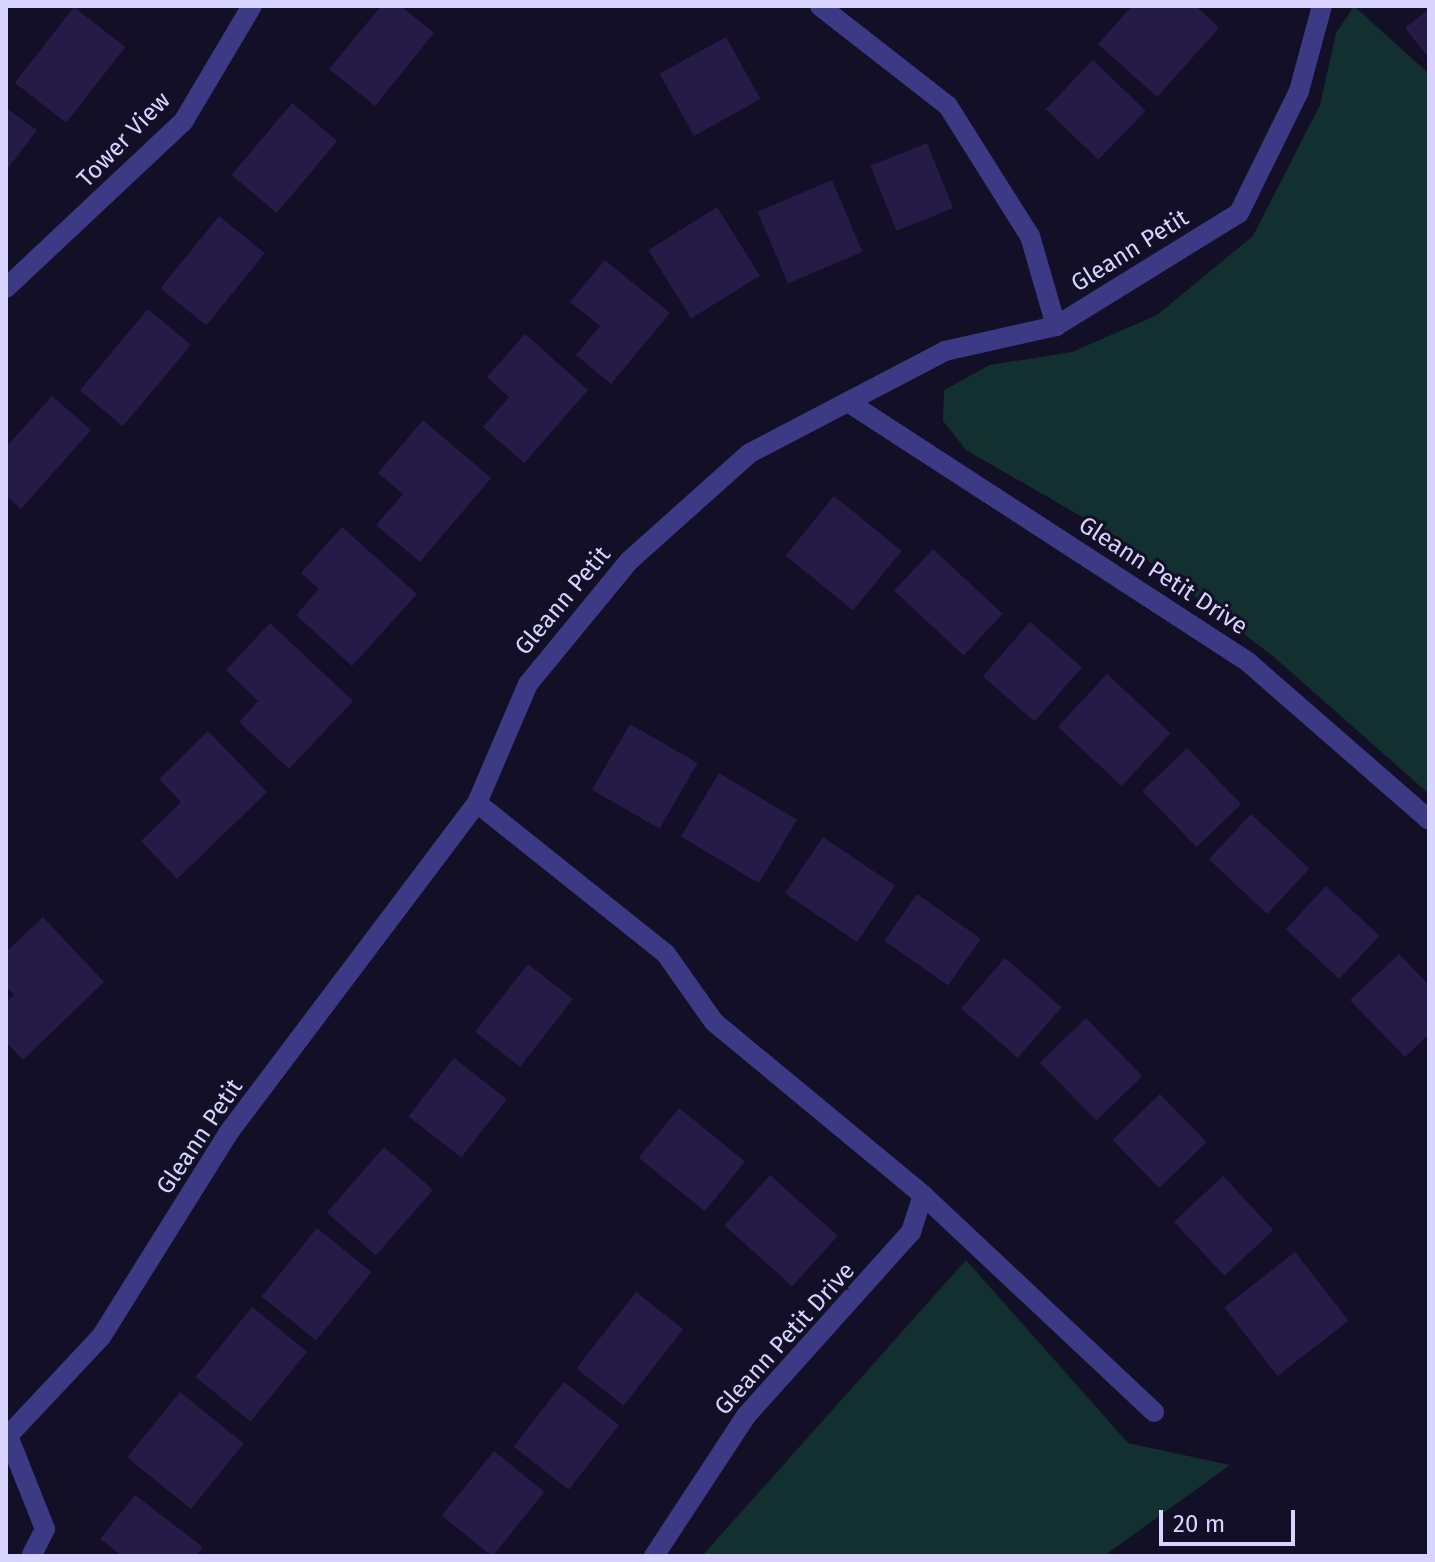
<!DOCTYPE html>
<style>
body{margin:0}
#map{position:relative;width:1435px;height:1562px;overflow:hidden;background:#130f26;font-family:"Fira Sans",sans-serif}
div>[style]{position:absolute}
.green>*{inset:0;background:#12302f}
.building>*{inset:0;background:#241b47;transform-origin:0 0}
.street>*{height:20px;margin:-10px;padding:0 10px;transform-origin:10px;border-radius:10px;background:#3d3a85}
span{translate:-50% -50%;white-space:nowrap;text-align:center;line-height:1.15;-webkit-text-stroke:6px #130f26;paint-order:stroke}
.street-label{font-size:24px;color:#d9d4ff}
.frame{position:absolute;inset:0;border:8px solid #d9d4ff;pointer-events:none}
.scale{position:absolute;left:1159px;top:1510px;width:136px;height:36px;box-sizing:border-box;border:4px solid #d9d4ff;border-top:0;padding-left:10px;font-size:24px;line-height:28px;white-space:nowrap;color:#d9d4ff;-webkit-text-stroke:6px #130f26;paint-order:stroke}
</style>
<div id="map">
<div class="green">
<div style="clip-path:polygon(1354px 6px,1429px 74px,1429px 794px,1274px 657px,1117px 537px,966px 450px,943px 421px,944px 390px,990px 365px,1072px 352px,1157px 315px,1253px 236px,1320px 105px,1336px 33px)"></div>
<div style="clip-path:polygon(966px 1260px,1128px 1443px,1230px 1465px,1104px 1556px,702px 1556px)"></div>
</div>
<div class="building">
<div style="clip-path:polygon(381px 6px,401px 6px,434px 33px,375px 106px,329px 69px)"></div>
<div style="clip-path:polygon(1132px 6px,1196px 6px,1219px 28px,1157px 97px,1098px 44px)"></div>
<div style="left:74px;top:7px;width:65px;height:96px;rotate:38deg"></div>
<div style="clip-path:polygon(1429px 9px,1429px 58px,1405px 28px)"></div>
<div style="left:726px;top:37px;width:71px;height:76px;rotate:61deg"></div>
<div style="left:1093px;top:60px;width:73px;height:68px;rotate:44deg"></div>
<div style="left:292px;top:103px;width:59px;height:94px;rotate:40deg"></div>
<div style="clip-path:polygon(6px 108px,37px 130px,6px 171px)"></div>
<div style="left:927px;top:143px;width:70px;height:61px;rotate:68deg"></div>
<div style="left:832px;top:180px;width:78px;height:81px;rotate:67deg"></div>
<div style="left:717px;top:207px;width:81px;height:81px;rotate:58deg"></div>
<div style="left:219px;top:216px;width:59px;height:93px;rotate:39deg"></div>
<div style="clip-path:polygon(605px 260px,670px 313px,611px 384px,576px 355px,600px 326px,570px 302px)"></div>
<div style="left:148px;top:309px;width:56px;height:106px;rotate:40deg"></div>
<div style="clip-path:polygon(525px 334px,588px 390px,524px 463px,483px 427px,509px 397px,487px 377px)"></div>
<div style="clip-path:polygon(52px 396px,91px 430px,21px 509px,6px 495px,6px 447px)"></div>
<div style="clip-path:polygon(423px 420px,491px 478px,420px 562px,376px 525px,403px 494px,378px 473px)"></div>
<div style="left:834px;top:496px;width:87px;height:77px;rotate:39deg"></div>
<div style="clip-path:polygon(342px 527px,417px 594px,352px 666px,296px 615px,319px 589px,301px 573px)"></div>
<div style="left:933px;top:549px;width:95px;height:57px;rotate:43deg"></div>
<div style="left:1030px;top:622px;width:69px;height:72px;rotate:41deg"></div>
<div style="clip-path:polygon(270px 623px,353px 701px,289px 769px,239px 722px,258px 701px,226px 670px)"></div>
<div style="left:1107px;top:674px;width:87px;height:72px;rotate:43deg"></div>
<div style="left:630px;top:724px;width:78px;height:76px;rotate:30deg"></div>
<div style="clip-path:polygon(208px 731px,267px 792px,177px 879px,141px 841px,181px 802px,159px 779px)"></div>
<div style="left:1187px;top:748px;width:78px;height:62px;rotate:46deg"></div>
<div style="left:719px;top:773px;width:91px;height:74px;rotate:31deg"></div>
<div style="left:1251px;top:814px;width:80px;height:62px;rotate:43deg"></div>
<div style="left:823px;top:837px;width:87px;height:68px;rotate:34deg"></div>
<div style="left:1326px;top:886px;width:73px;height:59px;rotate:43deg"></div>
<div style="left:917px;top:894px;width:78px;height:57px;rotate:35deg"></div>
<div style="clip-path:polygon(43px 917px,104px 982px,23px 1060px,6px 1042px,6px 1002px,14px 995px,6px 986px,6px 952px)"></div>
<div style="clip-path:polygon(1399px 954px,1429px 985px,1429px 1034px,1405px 1057px,1350px 1000px)"></div>
<div style="left:1005px;top:958px;width:75px;height:67px;rotate:41deg"></div>
<div style="left:528px;top:964px;width:57px;height:86px;rotate:38deg"></div>
<div style="left:1086px;top:1018px;width:81px;height:64px;rotate:46deg"></div>
<div style="left:454px;top:1058px;width:67px;height:74px;rotate:38deg"></div>
<div style="left:1160px;top:1094px;width:67px;height:66px;rotate:46deg"></div>
<div style="left:679px;top:1108px;width:85px;height:64px;rotate:39deg"></div>
<div style="left:384px;top:1147px;width:65px;height:87px;rotate:41deg"></div>
<div style="left:770px;top:1175px;width:91px;height:68px;rotate:42deg"></div>
<div style="left:1223px;top:1176px;width:74px;height:67px;rotate:47deg"></div>
<div style="left:317px;top:1228px;width:70px;height:88px;rotate:39deg"></div>
<div style="left:1295px;top:1252px;width:87px;height:90px;rotate:52deg"></div>
<div style="left:636px;top:1292px;width:60px;height:97px;rotate:38deg"></div>
<div style="left:252px;top:1307px;width:71px;height:90px;rotate:39deg"></div>
<div style="left:564px;top:1382px;width:70px;height:82px;rotate:38deg"></div>
<div style="left:180px;top:1392px;width:82px;height:84px;rotate:39deg"></div>
<div style="left:494px;top:1451px;width:65px;height:83px;rotate:39deg"></div>
<div style="clip-path:polygon(135px 1495px,203px 1547px,196px 1556px,122px 1556px,100px 1539px)"></div>
</div>
<div class="street">
<div style="left:820px;top:6px;width:162px;rotate:38deg"></div>
<div style="left:948px;top:106px;width:154px;rotate:57.8deg"></div>
<div style="left:1030px;top:236px;width:94px;rotate:73.9deg"></div>
<div style="left:6px;top:288px;width:243px;rotate:-43.2deg"></div>
<div style="left:183px;top:122px;width:135px;rotate:-59.3deg"></div>
<div style="left:848px;top:402px;width:477px;rotate:33deg"></div>
<div style="left:1248px;top:662px;width:240px;rotate:41.1deg"></div>
<div style="left:477px;top:803px;width:242px;rotate:38.6deg"></div>
<div style="left:666px;top:954px;width:83px;rotate:54.8deg"></div>
<div style="left:714px;top:1022px;width:271px;rotate:39.6deg"></div>
<div style="left:923px;top:1195px;width:39px;rotate:108deg"></div>
<div style="left:911px;top:1232px;width:247px;rotate:131.9deg"></div>
<div style="left:746px;top:1416px;width:168px;rotate:123.3deg"></div>
<div style="left:923px;top:1195px;width:317px;rotate:43.2deg"></div>
<div style="left:6px;top:1431px;width:105px;rotate:68.3deg"></div>
<div style="left:45px;top:1529px;width:30px;rotate:117deg"></div>
<div style="left:6px;top:1438px;width:139px;rotate:-46.8deg"></div>
<div style="left:101px;top:1337px;width:242px;rotate:-58deg"></div>
<div style="left:229px;top:1132px;width:412px;rotate:-53deg"></div>
<div style="left:477px;top:803px;width:129px;rotate:-66.8deg"></div>
<div style="left:528px;top:684px;width:159px;rotate:-50.6deg"></div>
<div style="left:629px;top:561px;width:162px;rotate:-41.8deg"></div>
<div style="left:750px;top:453px;width:220px;rotate:-27.6deg"></div>
<div style="left:945px;top:351px;width:114px;rotate:-12.7deg"></div>
<div style="left:1056px;top:326px;width:215px;rotate:-31.7deg"></div>
<div style="left:1239px;top:213px;width:136px;rotate:-63.8deg"></div>
<div style="left:1299px;top:91px;width:88px;rotate:-74.9deg"></div>
</div>
<div class="street-label">
<span style="left:124px;top:140px;rotate:-46deg">Tower View</span>
<span style="left:1130px;top:251px;rotate:-32deg">Gleann Petit</span>
<span style="left:1163px;top:576px;rotate:33deg">Gleann Petit Drive</span>
<span style="left:563px;top:601px;rotate:-50deg">Gleann Petit</span>
<span style="left:200px;top:1137px;rotate:-56deg">Gleann Petit</span>
<span style="left:785px;top:1339px;rotate:-48deg">Gleann Petit Drive</span>
</div>
<div class="frame"></div>
<div class="scale">20 m</div>
</div>
